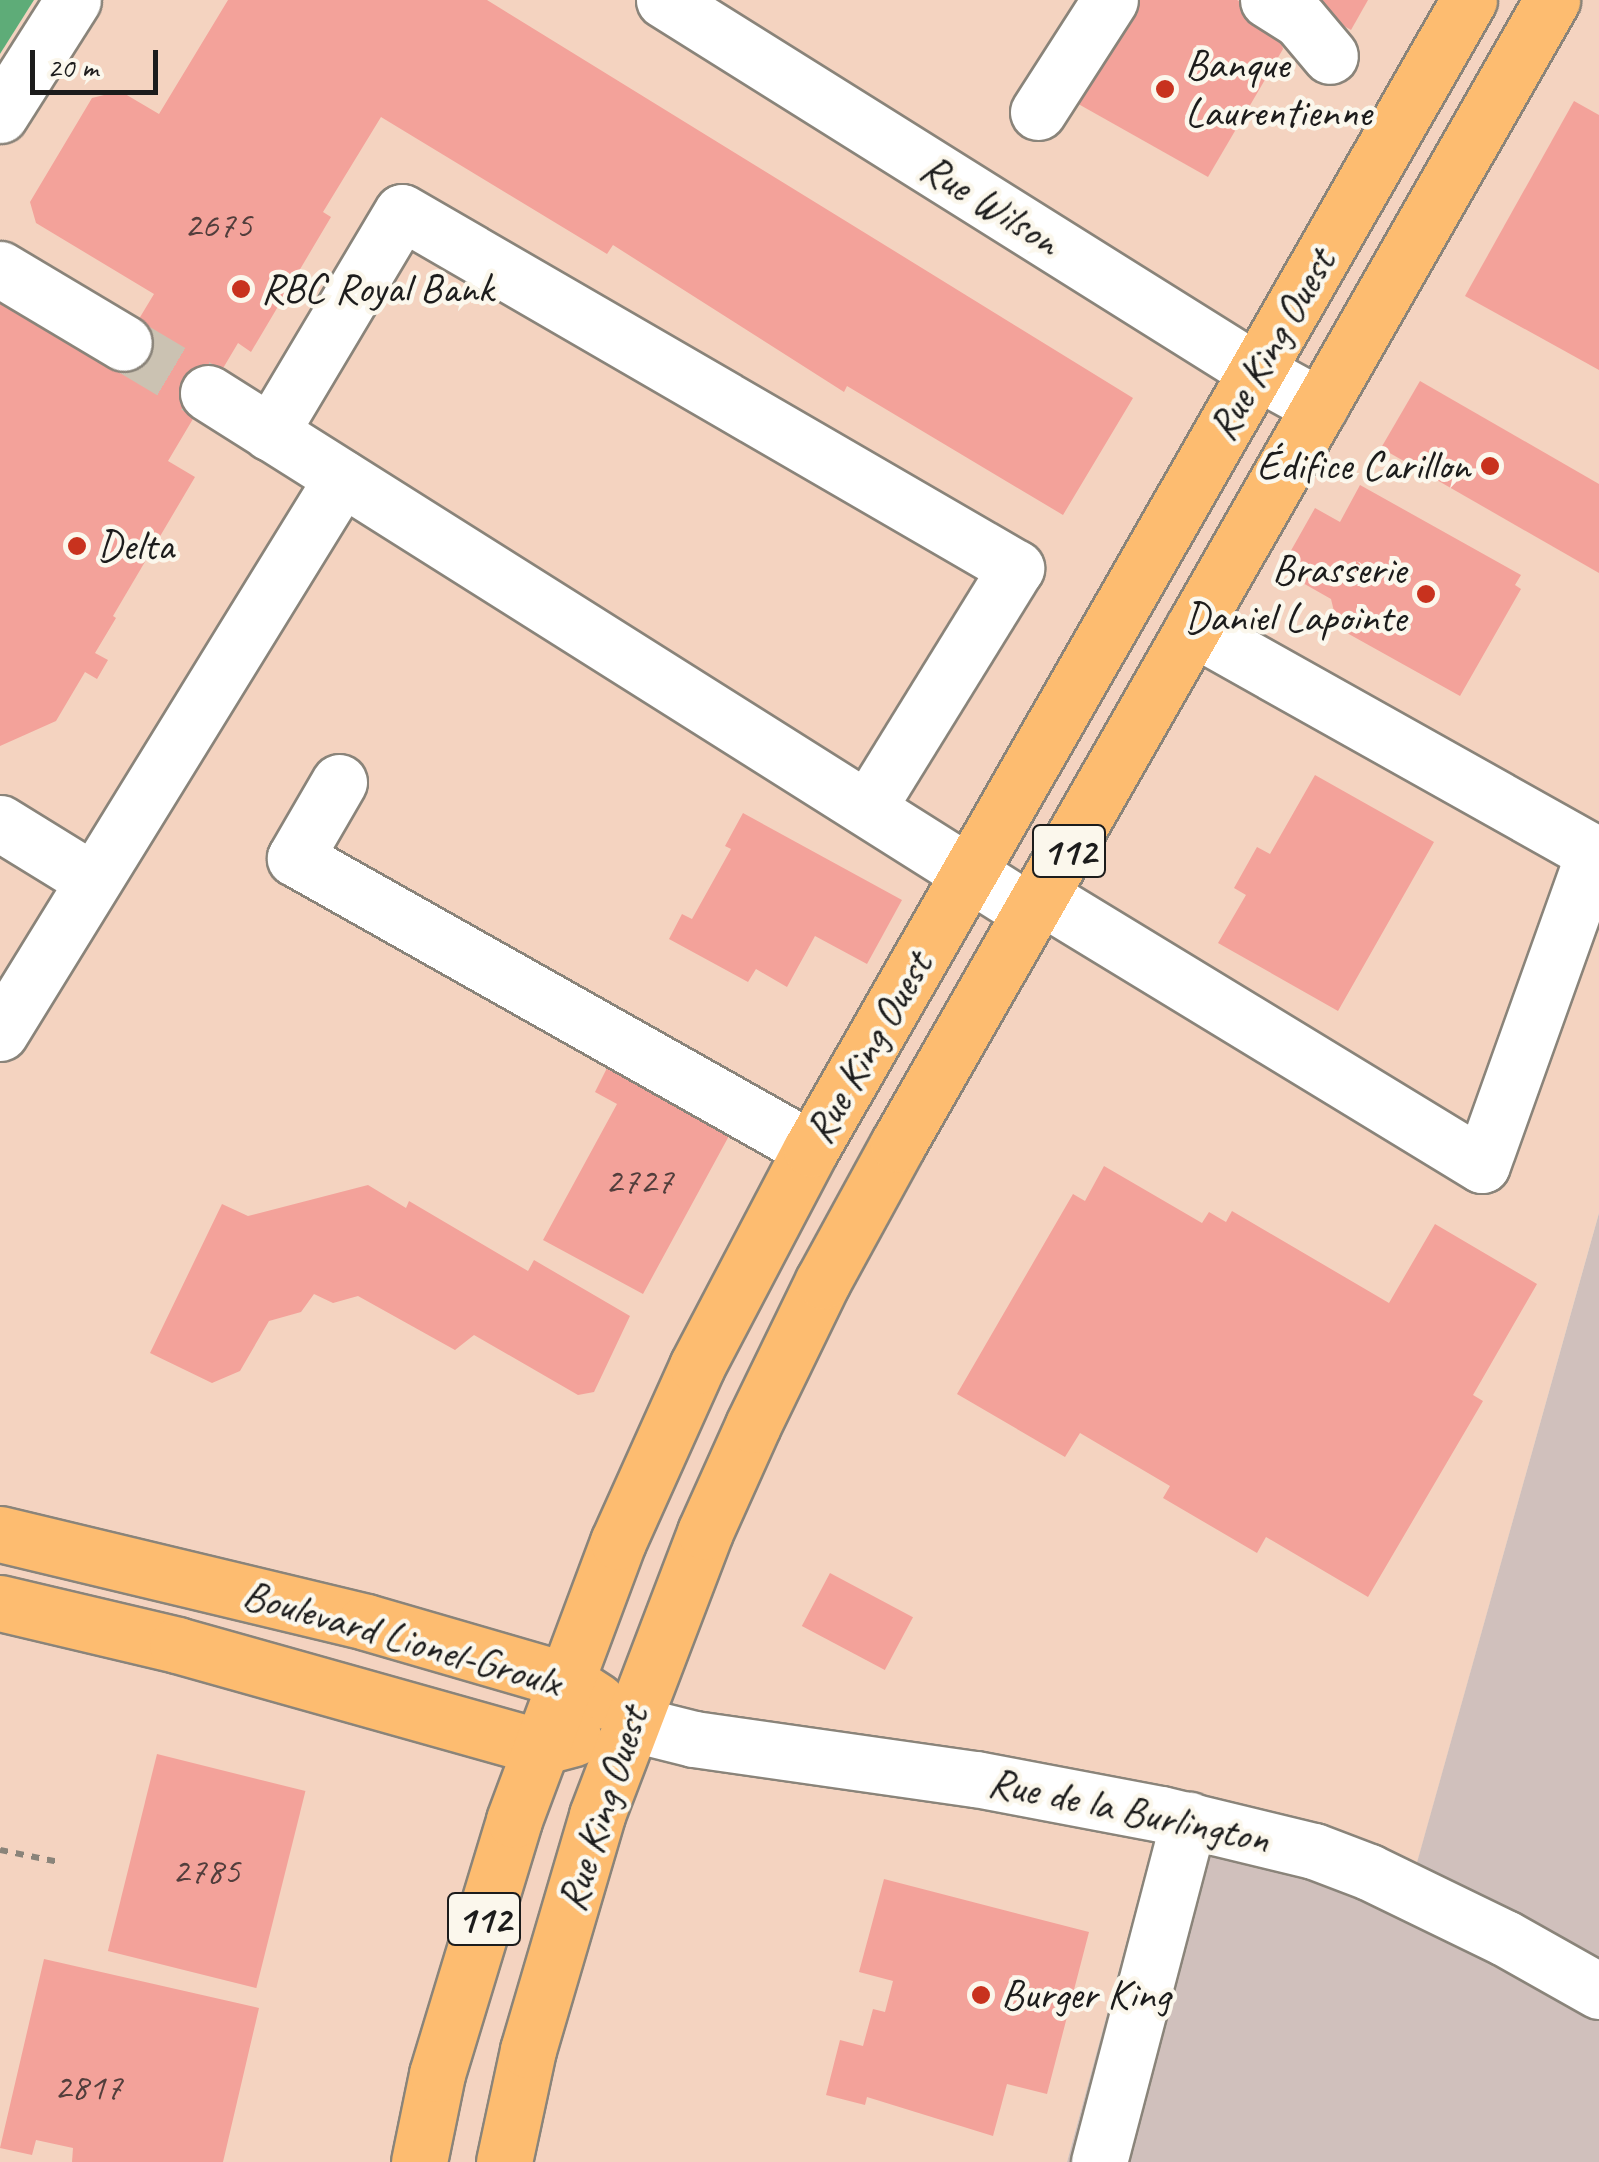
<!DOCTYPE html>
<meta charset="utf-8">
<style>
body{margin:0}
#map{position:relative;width:1599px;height:2162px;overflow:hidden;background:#f7ebd7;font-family:Caveat,sans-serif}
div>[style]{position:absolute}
.built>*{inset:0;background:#f4d3c0}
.industrial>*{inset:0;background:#d0c0bc}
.forest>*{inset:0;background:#5eac78}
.building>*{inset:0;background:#f3a29a;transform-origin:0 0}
.minor-tunnel>*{height:55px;margin-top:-27.5px;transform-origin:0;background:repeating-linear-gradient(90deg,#cbc2b2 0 55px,transparent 0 83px)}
.path>*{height:6px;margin-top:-3px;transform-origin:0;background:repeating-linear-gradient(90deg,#8a847a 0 8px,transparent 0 16px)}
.roads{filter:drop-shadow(2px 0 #8a847a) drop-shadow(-2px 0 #8a847a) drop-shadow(0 2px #8a847a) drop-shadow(0 -2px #8a847a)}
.minor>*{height:55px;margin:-27.5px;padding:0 27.5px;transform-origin:27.5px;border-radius:27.5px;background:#fff}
.major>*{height:55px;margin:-27.5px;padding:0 27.5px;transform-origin:27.5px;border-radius:27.5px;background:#fdbc70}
.dots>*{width:28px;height:28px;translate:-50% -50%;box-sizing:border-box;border:5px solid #fbf7ec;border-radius:50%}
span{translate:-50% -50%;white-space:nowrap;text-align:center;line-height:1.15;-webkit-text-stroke:9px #fbf7ec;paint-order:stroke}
.number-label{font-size:38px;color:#523e3c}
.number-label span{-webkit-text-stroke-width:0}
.shield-label span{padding:2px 8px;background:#fbf7ec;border:2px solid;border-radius:8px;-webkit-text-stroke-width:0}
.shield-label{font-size:40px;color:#1c1c1c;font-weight:700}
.poi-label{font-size:42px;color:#1c1c1c}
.left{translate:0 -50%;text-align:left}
.right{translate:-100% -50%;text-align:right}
.street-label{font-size:42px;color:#1c1c1c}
.scale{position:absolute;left:30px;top:50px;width:128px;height:45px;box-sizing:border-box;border:5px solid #1c1c1c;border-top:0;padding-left:12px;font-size:30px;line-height:35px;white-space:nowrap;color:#1c1c1c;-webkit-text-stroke:8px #fbf7ec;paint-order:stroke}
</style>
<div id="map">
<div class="built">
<div style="clip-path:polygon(34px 0,1599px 0,1599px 1213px,1409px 1892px,1161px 1814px,1067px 2162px,0 2162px,0 54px)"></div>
</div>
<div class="industrial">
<div style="clip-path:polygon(1599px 1213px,1599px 2162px,1067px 2162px,1161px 1814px,1409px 1891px)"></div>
</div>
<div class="forest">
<div style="clip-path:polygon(0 0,34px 0,0 54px)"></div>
</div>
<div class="building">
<div style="clip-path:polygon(228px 0,487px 0,1133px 398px,1063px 515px,847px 386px,844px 392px,613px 245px,607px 254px,381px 117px,323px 212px,331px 217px,251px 352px,238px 343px,168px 461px,195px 477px,113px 616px,116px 618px,95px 653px,108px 660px,97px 679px,85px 672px,56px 721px,0 746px,0 282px,119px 352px,154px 294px,36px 223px,30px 202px,92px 98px,120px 91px,159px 114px)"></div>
<div style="clip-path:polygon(1117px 0,1237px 0,1277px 22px,1283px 49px,1208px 177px,1073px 101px)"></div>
<div style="clip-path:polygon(1298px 0,1368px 0,1351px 30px)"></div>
<div style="clip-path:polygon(1574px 101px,1599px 115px,1599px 370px,1465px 296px)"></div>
<div style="clip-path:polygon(1420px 381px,1599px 484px,1599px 573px,1381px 448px)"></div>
<div style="clip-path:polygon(1360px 485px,1521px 575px,1515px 585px,1521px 589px,1460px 696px,1338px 628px,1331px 599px,1280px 570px,1315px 508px,1340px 522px)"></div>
<div style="clip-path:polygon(1315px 775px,1434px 842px,1338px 1011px,1218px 943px,1246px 895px,1234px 888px,1257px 847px,1270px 854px)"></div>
<div style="clip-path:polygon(743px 813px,902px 900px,867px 964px,815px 936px,787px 987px,756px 969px,748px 982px,669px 939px,682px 914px,692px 919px,731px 849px,725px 846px)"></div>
<div style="clip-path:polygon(613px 1056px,736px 1123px,643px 1294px,543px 1240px,617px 1104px,595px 1092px)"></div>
<div style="clip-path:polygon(1104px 1166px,1202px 1223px,1209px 1212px,1226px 1222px,1232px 1211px,1389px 1303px,1435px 1224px,1537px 1284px,1473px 1395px,1483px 1401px,1368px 1597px,1266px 1537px,1257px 1553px,1163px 1498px,1170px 1486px,1080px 1433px,1065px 1457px,957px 1394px,1073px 1194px,1085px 1201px)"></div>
<div style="clip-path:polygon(368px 1185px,406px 1208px,409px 1201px,528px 1271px,534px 1260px,630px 1316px,594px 1392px,578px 1395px,474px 1335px,455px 1350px,358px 1296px,333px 1303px,314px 1294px,301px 1312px,269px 1321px,240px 1371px,212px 1383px,150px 1353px,222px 1204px,248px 1216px)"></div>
<div style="left:830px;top:1573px;width:94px;height:60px;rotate:28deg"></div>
<div style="left:157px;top:1754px;width:153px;height:203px;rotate:14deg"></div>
<div style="clip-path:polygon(884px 1879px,1089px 1932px,1047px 2094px,1007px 2084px,993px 2136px,867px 2097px,865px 2105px,826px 2095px,840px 2040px,863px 2046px,873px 2009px,885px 2012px,893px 1981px,859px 1972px)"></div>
<div style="clip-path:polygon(44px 1959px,259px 2008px,223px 2162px,72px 2162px,73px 2148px,36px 2140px,32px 2155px,0 2148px)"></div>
</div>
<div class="minor-tunnel">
<div style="left:124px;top:343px;width:98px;rotate:30.8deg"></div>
</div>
<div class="path">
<div style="left:0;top:1850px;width:60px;rotate:11.5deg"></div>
</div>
<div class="roads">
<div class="minor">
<div style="left:664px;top:0;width:699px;rotate:32.07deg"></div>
<div style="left:1256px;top:371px;width:73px;rotate:28.7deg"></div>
<div style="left:1268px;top:0;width:36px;rotate:32deg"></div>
<div style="left:1299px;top:19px;width:48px;rotate:50deg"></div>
<div style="left:1038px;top:112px;width:133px;rotate:-57.3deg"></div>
<div style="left:0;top:115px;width:136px;rotate:-57.6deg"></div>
<div style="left:0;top:269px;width:144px;rotate:30.8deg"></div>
<div style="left:208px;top:393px;width:974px;rotate:32.25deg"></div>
<div style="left:270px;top:433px;width:257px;rotate:-59.2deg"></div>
<div style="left:402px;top:212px;width:710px;rotate:30.11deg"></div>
<div style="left:1016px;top:568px;width:282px;rotate:121.7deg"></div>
<div style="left:339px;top:782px;width:88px;rotate:120.1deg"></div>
<div style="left:295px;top:858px;width:592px;rotate:29.42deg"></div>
<div style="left:0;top:823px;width:107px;rotate:31.6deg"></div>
<div style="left:1042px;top:897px;width:515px;rotate:31.35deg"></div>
<div style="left:1482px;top:1165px;width:331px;rotate:-70.3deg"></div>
<div style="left:1594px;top:853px;width:460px;rotate:-150.7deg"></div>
<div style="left:0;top:1033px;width:652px;rotate:-58.36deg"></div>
<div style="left:630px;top:1723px;width:66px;rotate:14deg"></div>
<div style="left:694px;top:1739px;width:285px;rotate:8.1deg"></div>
<div style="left:976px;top:1779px;width:188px;rotate:10.7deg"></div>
<div style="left:1161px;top:1814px;width:157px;rotate:13.6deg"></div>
<div style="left:1314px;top:1851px;width:59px;rotate:20.9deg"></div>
<div style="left:1369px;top:1872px;width:151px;rotate:25.9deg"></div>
<div style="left:1505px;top:1938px;width:108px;rotate:29.4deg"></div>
<div style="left:1099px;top:2162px;width:354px;rotate:-75.3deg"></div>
</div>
<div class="major">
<div style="left:0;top:1534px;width:376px;rotate:13.5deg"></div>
<div style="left:366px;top:1622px;width:207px;rotate:16.2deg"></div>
<div style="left:565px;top:1680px;width:38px;rotate:33deg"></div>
<div style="left:0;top:1603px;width:182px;rotate:13.3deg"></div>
<div style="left:177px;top:1645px;width:378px;rotate:15.7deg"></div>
<div style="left:541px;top:1747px;width:34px;rotate:-15deg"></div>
<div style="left:419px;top:2162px;width:90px;rotate:-78.4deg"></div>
<div style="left:437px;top:2074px;width:265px;rotate:-73.1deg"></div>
<div style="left:514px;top:1820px;width:297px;rotate:-69.5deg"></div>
<div style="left:618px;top:1542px;width:193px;rotate:-65.8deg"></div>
<div style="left:697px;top:1366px;width:245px;rotate:-62.3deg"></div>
<div style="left:811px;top:1149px;width:1324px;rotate:-60.2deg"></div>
<div style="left:504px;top:2162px;width:115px;rotate:-77.9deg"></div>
<div style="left:528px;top:2050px;width:245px;rotate:-73.6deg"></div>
<div style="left:597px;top:1815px;width:303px;rotate:-69.1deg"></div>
<div style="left:705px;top:1532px;width:117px;rotate:-65.8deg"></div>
<div style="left:753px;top:1425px;width:160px;rotate:-64.1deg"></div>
<div style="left:823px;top:1281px;width:156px;rotate:-61.3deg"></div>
<div style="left:898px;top:1144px;width:1318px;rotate:-60.24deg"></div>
</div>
</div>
<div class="dots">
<div style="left:1165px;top:89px;background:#c8321e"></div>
<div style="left:241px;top:289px;background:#c8321e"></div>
<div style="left:1490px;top:466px;background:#c8321e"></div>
<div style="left:77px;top:546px;background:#c8321e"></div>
<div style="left:1426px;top:594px;background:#c8321e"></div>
<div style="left:981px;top:1995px;background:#c8321e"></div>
</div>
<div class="number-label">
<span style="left:218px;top:225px">2675</span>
<span style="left:639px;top:1181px">2727</span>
<span style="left:206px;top:1871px">2785</span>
<span style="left:88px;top:2087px">2817</span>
</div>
<div class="shield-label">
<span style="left:1069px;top:851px">112</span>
<span style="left:484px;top:1919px">112</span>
</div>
<div class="poi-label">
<span class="left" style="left:1185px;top:89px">Banque<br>Laurentienne</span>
<span class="left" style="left:261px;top:289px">RBC Royal Bank</span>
<span class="right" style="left:1470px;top:466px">Édifice Carillon</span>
<span class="left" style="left:97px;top:546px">Delta</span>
<span class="right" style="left:1406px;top:594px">Brasserie<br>Daniel Lapointe</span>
<span class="left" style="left:1001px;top:1995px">Burger King</span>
</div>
<div class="street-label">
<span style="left:990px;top:205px;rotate:32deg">Rue Wilson</span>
<span style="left:1272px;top:345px;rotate:-60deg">Rue King Ouest</span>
<span style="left:869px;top:1048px;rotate:-60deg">Rue King Ouest</span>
<span style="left:402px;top:1639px;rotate:16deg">Boulevard Lionel-Groulx</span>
<span style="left:603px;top:1809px;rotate:-72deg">Rue King Ouest</span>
<span style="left:1129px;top:1811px;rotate:12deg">Rue de la Burlington</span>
</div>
<div class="scale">20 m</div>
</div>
